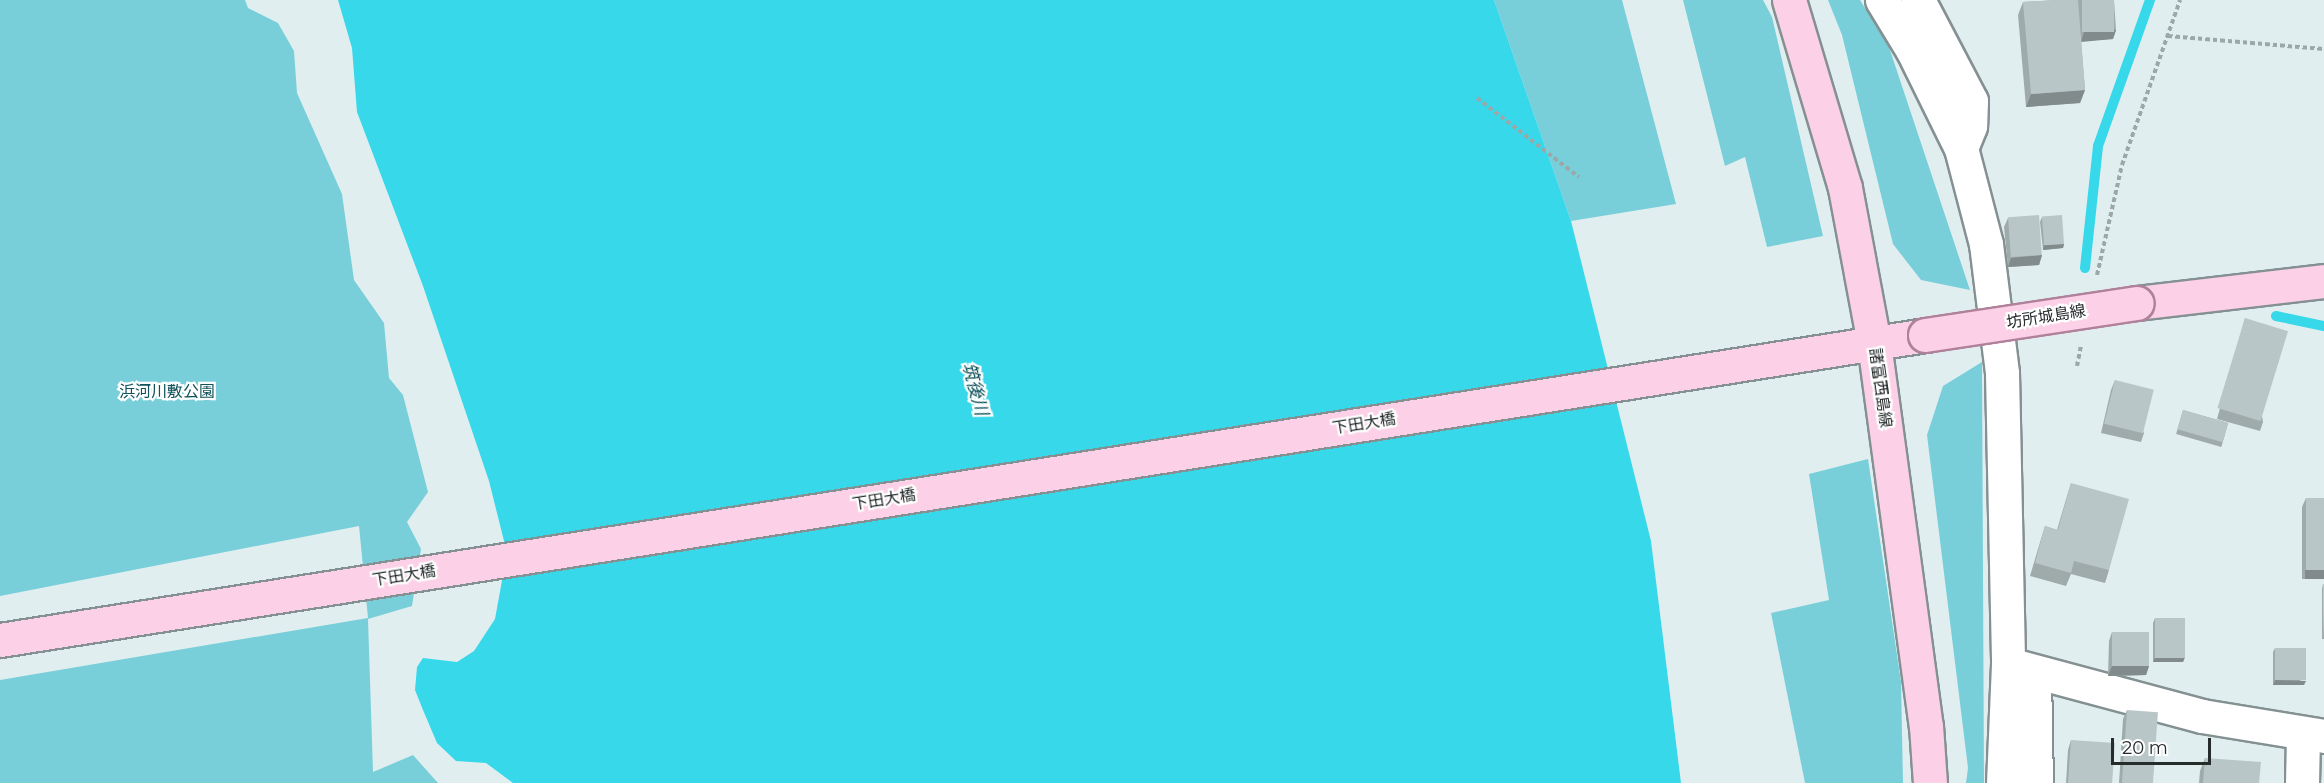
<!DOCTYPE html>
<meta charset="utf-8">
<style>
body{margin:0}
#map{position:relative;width:2324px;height:783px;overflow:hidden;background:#e0eef0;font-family:Montserrat,"Noto Sans JP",sans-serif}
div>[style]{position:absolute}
.green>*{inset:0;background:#78cfda}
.water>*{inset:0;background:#37d8ea}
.stream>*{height:10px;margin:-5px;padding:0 5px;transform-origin:5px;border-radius:5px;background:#37d8ea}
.path>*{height:4px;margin-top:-2px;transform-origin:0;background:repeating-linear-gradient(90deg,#9ca7a8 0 4.5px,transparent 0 7.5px)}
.roads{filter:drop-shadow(2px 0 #849092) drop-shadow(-2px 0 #849092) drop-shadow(0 2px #849092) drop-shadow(0 -2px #849092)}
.minor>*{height:33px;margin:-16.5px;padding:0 16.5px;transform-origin:16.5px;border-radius:16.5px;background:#fff}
.major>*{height:33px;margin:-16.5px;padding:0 16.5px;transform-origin:16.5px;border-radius:16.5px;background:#fcd0e6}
.bridges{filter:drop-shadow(2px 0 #b0819a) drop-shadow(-2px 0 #b0819a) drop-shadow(0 2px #b0819a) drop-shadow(0 -2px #b0819a)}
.major-bridge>*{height:33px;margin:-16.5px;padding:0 16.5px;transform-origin:16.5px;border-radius:16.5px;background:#fcd0e6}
.wall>*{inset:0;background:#9faaab;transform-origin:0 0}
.shaded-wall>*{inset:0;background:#828b8b;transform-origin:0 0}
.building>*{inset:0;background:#b9c6c7;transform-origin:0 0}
span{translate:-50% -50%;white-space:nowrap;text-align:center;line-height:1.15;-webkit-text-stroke:4.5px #fff;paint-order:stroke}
.street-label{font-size:16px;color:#262b2c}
.park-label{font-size:16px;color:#11535a}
.water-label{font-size:18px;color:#084e55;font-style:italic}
.scale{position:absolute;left:2111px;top:738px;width:100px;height:27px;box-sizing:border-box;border:3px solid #262b2c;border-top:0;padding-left:8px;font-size:18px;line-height:21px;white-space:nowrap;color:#262b2c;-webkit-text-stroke:4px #fff;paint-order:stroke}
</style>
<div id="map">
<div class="green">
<div style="clip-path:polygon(0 0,245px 0,248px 8px,278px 23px,294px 51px,297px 93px,342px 194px,354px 280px,384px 323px,389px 378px,403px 395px,428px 492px,407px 522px,421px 549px,412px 606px,368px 619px,373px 772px,413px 755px,438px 783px,0 783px,0 680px,368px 618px,359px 526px,0 596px)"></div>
<div style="clip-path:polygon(1494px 0,1622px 0,1676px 204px,1571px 221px)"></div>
<div style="clip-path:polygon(1683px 0,1763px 0,1772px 17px,1823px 236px,1767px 247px,1745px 157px,1725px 166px)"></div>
<div style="clip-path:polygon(1828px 0,1860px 0,1889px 47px,1970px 290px,1921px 280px,1893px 244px,1842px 35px)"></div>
<div style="clip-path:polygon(1982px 362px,1984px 783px,1966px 783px,1968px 768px,1927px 435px,1943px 386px)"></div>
<div style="clip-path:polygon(1868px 459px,1901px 682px,1903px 783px,1805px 783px,1771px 613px,1829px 600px,1809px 474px)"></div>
</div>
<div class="water">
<div style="clip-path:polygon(338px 0,1494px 0,1571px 221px,1651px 541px,1681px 783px,513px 783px,486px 763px,456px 761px,437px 743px,423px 710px,415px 690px,417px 667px,423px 658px,457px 662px,474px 651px,495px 619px,507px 553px,489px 481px,423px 286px,357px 112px,352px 48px)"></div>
</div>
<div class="stream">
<div style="left:2085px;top:268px;width:123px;rotate:-83.9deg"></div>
<div style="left:2098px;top:146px;width:155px;rotate:-70.4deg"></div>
<div style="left:2276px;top:316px;width:49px;rotate:11.8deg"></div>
</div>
<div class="path">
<div style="left:2168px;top:36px;width:157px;rotate:4.8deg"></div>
<div style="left:1477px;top:98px;width:129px;rotate:37.8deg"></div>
<div style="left:2097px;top:275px;width:113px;rotate:-77.2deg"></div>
<div style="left:2122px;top:165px;width:175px;rotate:-70.6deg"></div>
<div style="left:2077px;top:366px;width:20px;rotate:-79deg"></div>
</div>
<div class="roads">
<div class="minor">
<div style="left:1882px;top:0;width:60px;rotate:58.7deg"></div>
<div style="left:1913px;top:51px;width:108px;rotate:63.7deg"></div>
<div style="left:1961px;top:148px;width:99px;rotate:75.4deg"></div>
<div style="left:1986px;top:244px;width:130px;rotate:82.9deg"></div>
<div style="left:2002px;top:373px;width:291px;rotate:88.8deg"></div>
<div style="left:2008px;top:664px;width:119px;rotate:92.4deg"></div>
<div style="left:1918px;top:0;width:114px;rotate:62.3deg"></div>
<div style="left:1971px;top:101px;width:25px;rotate:92deg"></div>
<div style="left:1970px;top:126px;width:24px;rotate:112deg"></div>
<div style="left:2008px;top:664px;width:201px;rotate:15deg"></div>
<div style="left:2202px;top:716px;width:124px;rotate:9.3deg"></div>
<div style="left:2034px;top:672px;width:111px;rotate:89deg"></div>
<div style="left:2302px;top:783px;width:49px;rotate:-88.8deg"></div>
</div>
<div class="major">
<div style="left:1789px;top:0;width:196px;rotate:73.4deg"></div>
<div style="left:1845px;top:188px;width:158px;rotate:79.4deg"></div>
<div style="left:1874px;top:343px;width:387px;rotate:82.3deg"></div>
<div style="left:1926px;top:726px;width:57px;rotate:86deg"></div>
<div style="left:2137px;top:303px;width:188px;rotate:-6.7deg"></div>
<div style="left:0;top:640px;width:1949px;rotate:-9deg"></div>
</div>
</div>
<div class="bridges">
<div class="major-bridge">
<div style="left:1925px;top:335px;width:214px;rotate:-8.6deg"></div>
</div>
</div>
<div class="wall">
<div style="clip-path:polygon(2057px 0,2114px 0,2116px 30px,2113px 39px,2081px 41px,2085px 90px,2080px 103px,2026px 107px,2018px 15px,2023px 2px)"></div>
<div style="clip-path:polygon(2042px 217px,2064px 244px,2063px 248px,2043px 250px,2040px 222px)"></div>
<div style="clip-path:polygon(2008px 218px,2042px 255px,2039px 265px,2008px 267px,2004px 227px)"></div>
<div style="clip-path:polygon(2245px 318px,2263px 422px,2260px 431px,2217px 419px)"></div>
<div style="clip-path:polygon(2115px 380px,2144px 433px,2141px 442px,2101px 433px,2111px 390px)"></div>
<div style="left:2183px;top:410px;width:47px;height:25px;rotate:16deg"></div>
<div style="clip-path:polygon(2071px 483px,2109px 570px,2105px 583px,2071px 574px,2066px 586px,2030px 576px,2041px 539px,2045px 526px,2057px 530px,2067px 496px)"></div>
<div style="clip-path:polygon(2306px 498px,2324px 579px,2302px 579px,2302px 507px)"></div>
<div style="clip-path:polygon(2323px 584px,2324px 639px,2322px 639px,2322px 589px)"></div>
<div style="clip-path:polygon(2155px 618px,2185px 657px,2183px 662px,2153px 662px,2153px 623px)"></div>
<div style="clip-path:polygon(2112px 632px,2149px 666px,2146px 675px,2108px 676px,2109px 641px)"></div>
<div style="clip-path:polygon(2275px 648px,2304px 685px,2273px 685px,2273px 652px)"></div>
<div style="clip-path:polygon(2127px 710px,2153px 783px,2119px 783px,2123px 719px)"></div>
<div style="clip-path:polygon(2071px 740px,2112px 783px,2066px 783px,2068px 750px)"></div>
<div style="clip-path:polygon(2205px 758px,2259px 783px,2199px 783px,2200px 771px)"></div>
</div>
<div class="shaded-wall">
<div style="clip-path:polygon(2116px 30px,2113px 39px,2081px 42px,2084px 32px)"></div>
<div style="clip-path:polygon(2085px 90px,2080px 103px,2026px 107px,2031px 94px)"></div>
<div style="clip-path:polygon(2064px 244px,2063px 248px,2043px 250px,2044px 245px)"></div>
<div style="clip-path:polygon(2042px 255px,2039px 265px,2008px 267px,2011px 258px)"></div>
<div style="left:2305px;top:570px;width:19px;height:9px"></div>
<div style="clip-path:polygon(2185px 657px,2183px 662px,2153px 662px,2155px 658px)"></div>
<div style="clip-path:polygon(2112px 666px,2149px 666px,2146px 675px,2108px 676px)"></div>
<div style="clip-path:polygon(2275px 680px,2306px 681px,2304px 685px,2273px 685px)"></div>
</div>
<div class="building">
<div style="clip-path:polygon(2057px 0,2078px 0,2085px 90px,2031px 94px,2023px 2px)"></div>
<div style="left:2082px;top:0;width:32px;height:32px"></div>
<div style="left:2039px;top:215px;width:40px;height:31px;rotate:86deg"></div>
<div style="left:2062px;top:215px;width:29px;height:20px;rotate:86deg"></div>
<div style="left:2245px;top:318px;width:45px;height:94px;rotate:17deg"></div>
<div style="left:2115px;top:380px;width:40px;height:45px;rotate:14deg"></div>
<div style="left:2183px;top:410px;width:47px;height:20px;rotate:16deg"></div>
<div style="clip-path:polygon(2071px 483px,2129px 499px,2109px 570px,2074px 561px,2071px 573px,2035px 563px,2045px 526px,2058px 530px)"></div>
<div style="left:2306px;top:498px;width:18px;height:72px"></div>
<div style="clip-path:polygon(2323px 584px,2324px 584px,2324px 634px)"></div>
<div style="left:2155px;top:618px;width:30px;height:40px"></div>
<div style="left:2112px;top:632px;width:37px;height:34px"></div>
<div style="left:2275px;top:648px;width:31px;height:32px"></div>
<div style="left:2127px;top:710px;width:31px;height:73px;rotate:4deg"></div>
<div style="left:2071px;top:740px;width:44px;height:43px;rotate:4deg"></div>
<div style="clip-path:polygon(2205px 758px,2261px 762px,2259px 783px,2203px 783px)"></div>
</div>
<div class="street-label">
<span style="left:2046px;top:317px;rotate:-9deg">坊所城島線</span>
<span style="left:1880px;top:388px;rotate:82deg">諸富西島線</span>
<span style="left:1364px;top:424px;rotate:-9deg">下田大橋</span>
<span style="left:884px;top:500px;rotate:-9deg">下田大橋</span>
<span style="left:404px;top:576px;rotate:-9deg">下田大橋</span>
</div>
<div class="park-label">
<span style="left:167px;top:392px">浜河川敷公園</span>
</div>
<div class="water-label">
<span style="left:975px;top:389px;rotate:75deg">筑後川</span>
</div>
<div class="scale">20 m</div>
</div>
